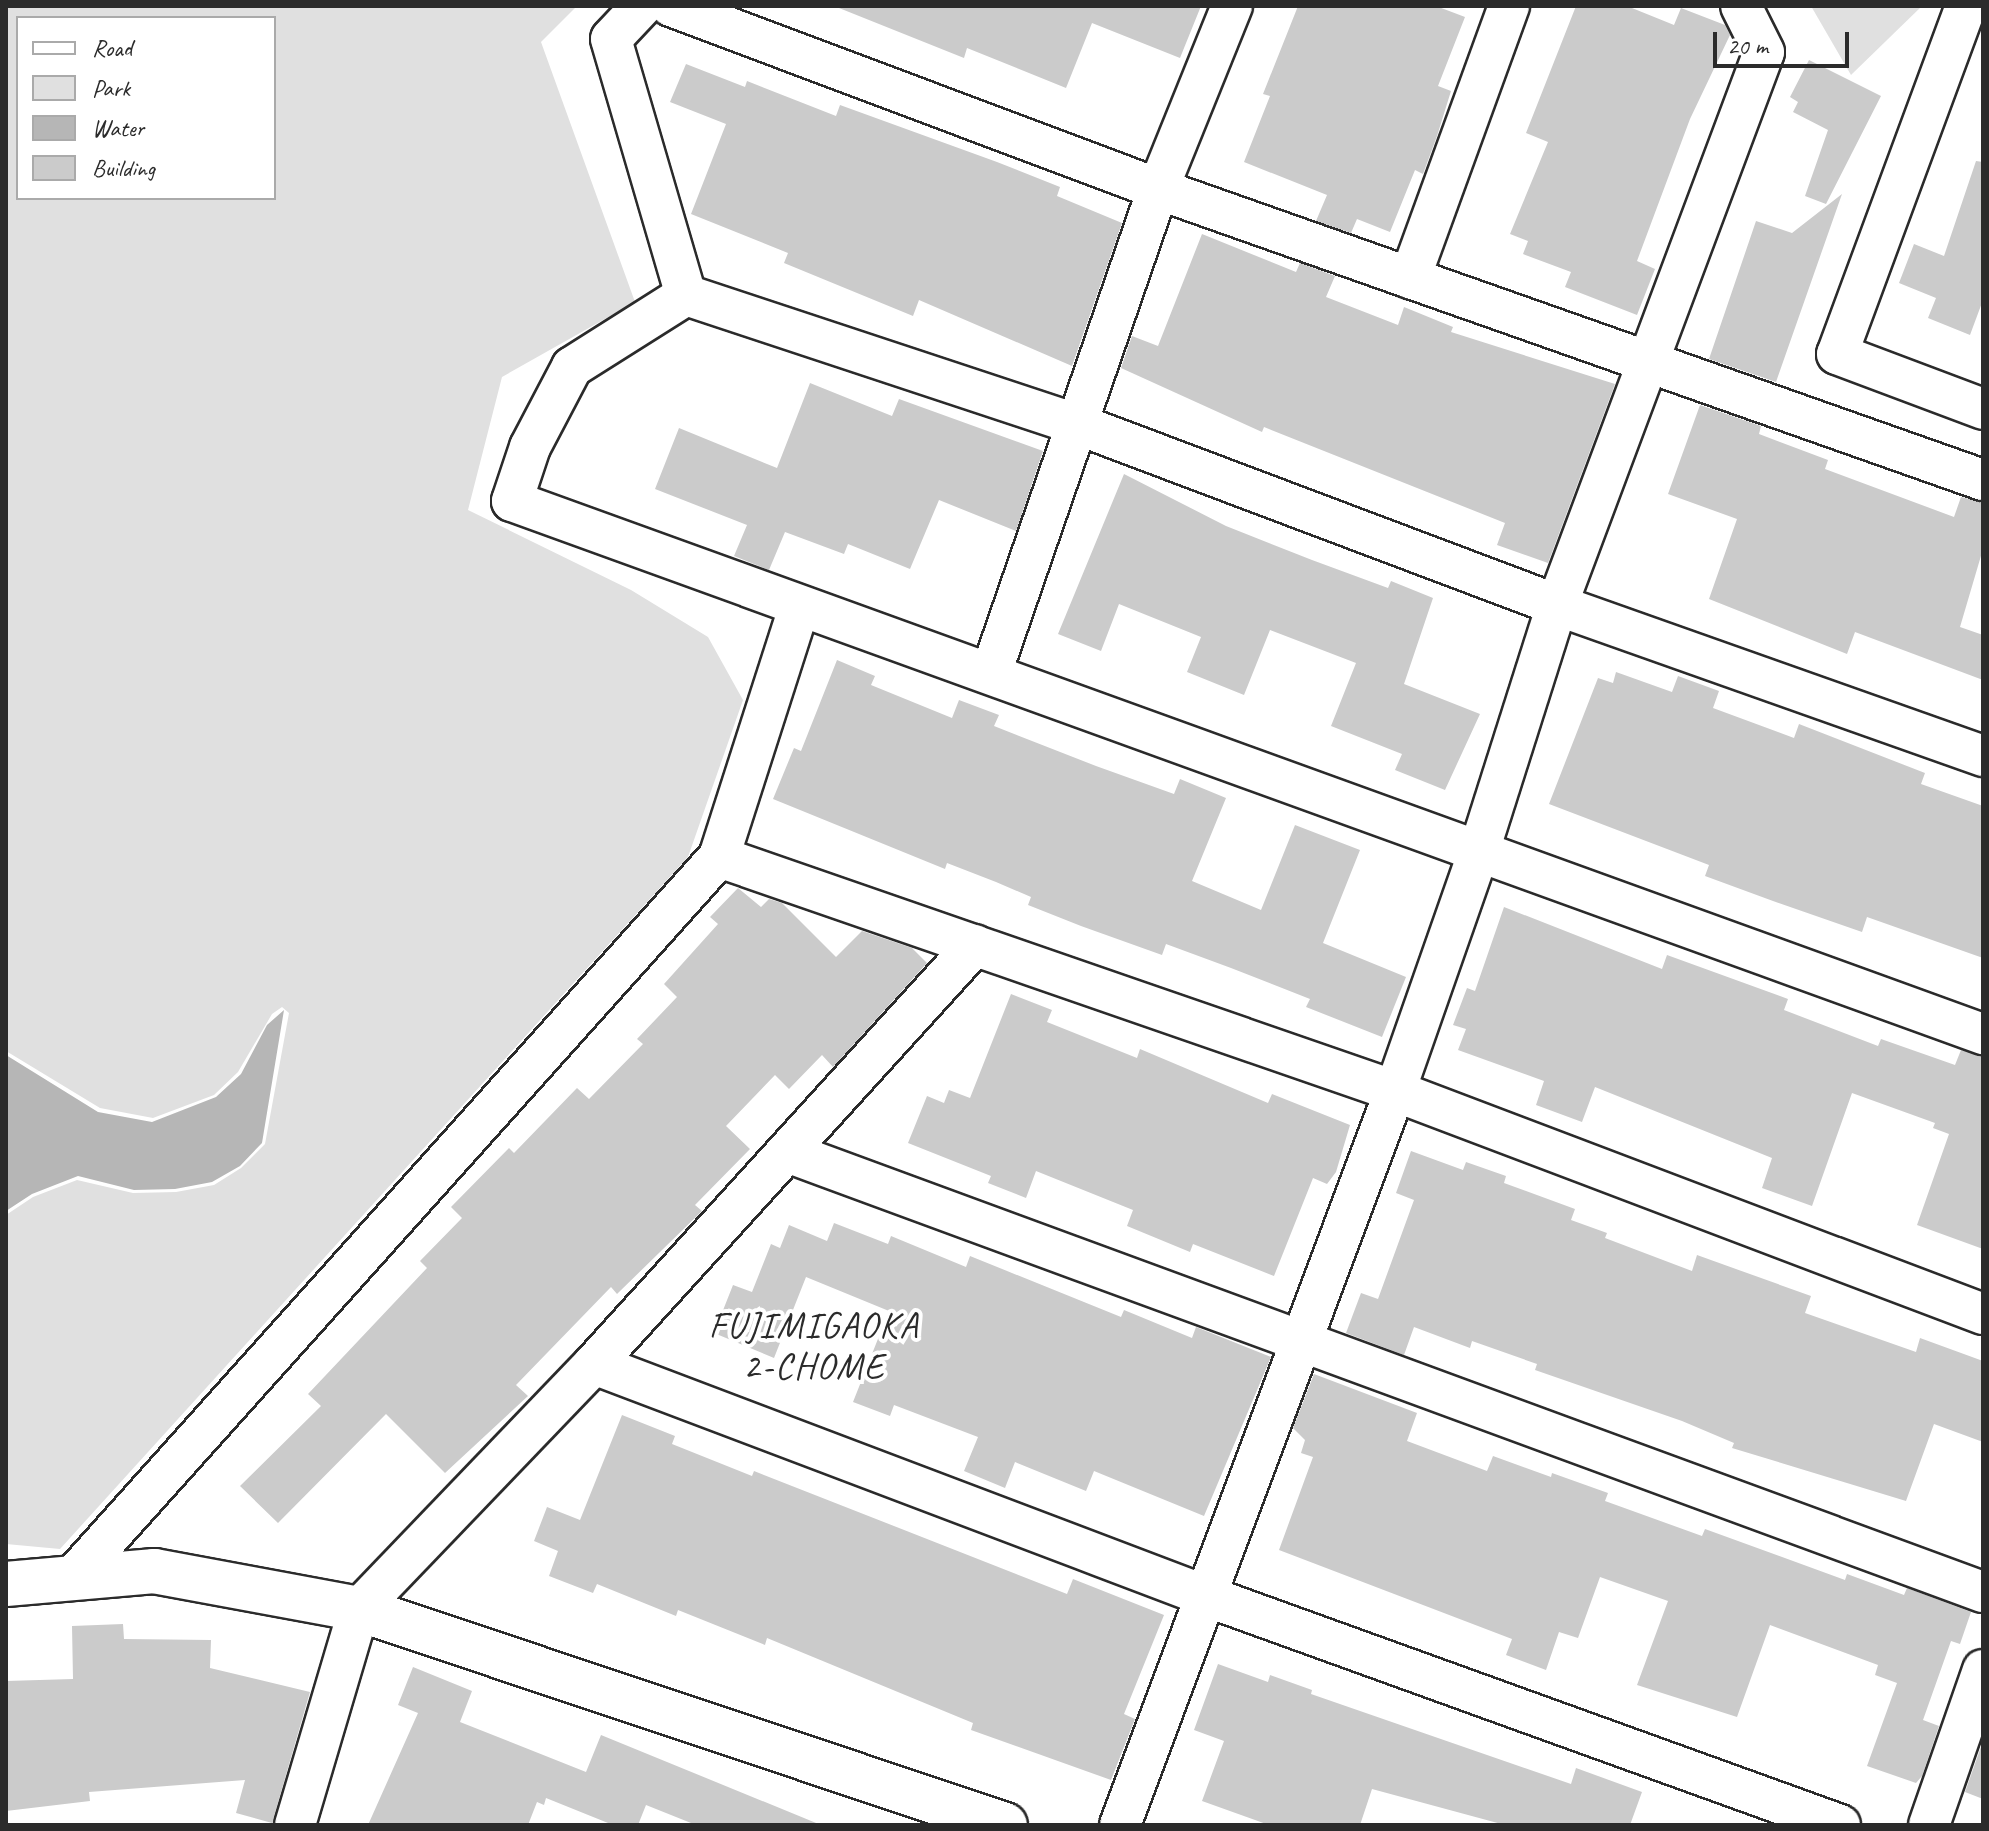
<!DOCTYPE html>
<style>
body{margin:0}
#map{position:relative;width:1989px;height:1831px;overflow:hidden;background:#fff;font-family:Caveat,sans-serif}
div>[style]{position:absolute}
.green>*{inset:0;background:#e0e0e0}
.water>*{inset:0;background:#b6b6b6}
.building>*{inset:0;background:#cbcbcb}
.roads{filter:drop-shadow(2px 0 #2b2b2b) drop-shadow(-2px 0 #2b2b2b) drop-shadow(0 2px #2b2b2b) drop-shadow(0 -2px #2b2b2b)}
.minor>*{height:40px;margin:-20px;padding:0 20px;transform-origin:20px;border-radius:20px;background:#fff}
.tertiary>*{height:44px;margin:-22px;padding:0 22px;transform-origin:22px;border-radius:22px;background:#fff}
span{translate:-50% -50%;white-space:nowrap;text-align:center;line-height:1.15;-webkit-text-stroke:8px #fff;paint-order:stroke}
.neighbourhood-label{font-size:36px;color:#2b2b2b;letter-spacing:2px}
.frame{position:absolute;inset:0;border:8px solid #2b2b2b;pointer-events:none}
.legend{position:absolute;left:16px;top:16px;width:260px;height:184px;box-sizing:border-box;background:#fff;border:2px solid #aaa;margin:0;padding:10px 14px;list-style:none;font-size:24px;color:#2b2b2b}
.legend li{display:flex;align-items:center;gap:16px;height:40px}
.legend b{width:40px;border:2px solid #aaa}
.scale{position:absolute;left:1713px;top:32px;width:136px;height:36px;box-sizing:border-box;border:4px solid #2b2b2b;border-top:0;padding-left:10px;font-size:24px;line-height:28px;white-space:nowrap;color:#2b2b2b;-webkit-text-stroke:6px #fff;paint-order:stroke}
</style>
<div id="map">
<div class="green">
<div style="clip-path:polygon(evenodd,6px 6px,577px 6px,541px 42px,635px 302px,502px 377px,468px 510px,631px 590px,708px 637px,743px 700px,688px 857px,60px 1549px,6px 1544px,6px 1215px,33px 1197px,77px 1180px,133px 1193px,176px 1192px,214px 1185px,241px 1168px,265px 1144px,289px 1013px,282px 1007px,272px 1014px,238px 1072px,214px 1095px,153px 1118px,100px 1108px,6px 1051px,6px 6px,18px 18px,274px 18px,274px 198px,18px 198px,18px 18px)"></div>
<div style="clip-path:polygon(1811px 6px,1922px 6px,1851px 75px)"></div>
</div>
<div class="water">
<div style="clip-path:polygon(284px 1010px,262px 1143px,240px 1166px,212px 1182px,175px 1189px,134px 1190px,78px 1176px,32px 1194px,6px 1211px,6px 1055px,98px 1112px,152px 1122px,216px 1097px,241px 1074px,267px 1025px)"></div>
</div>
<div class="building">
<div style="clip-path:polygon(1201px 6px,1180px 58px,1092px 23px,1066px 88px,967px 48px,964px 58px,839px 8px)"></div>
<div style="clip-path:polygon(1298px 6px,1436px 6px,1465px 17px,1438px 86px,1451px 91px,1437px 136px,1423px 174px,1415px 170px,1390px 232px,1357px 219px,1351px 233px,1316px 221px,1327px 195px,1244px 162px,1270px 96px,1263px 94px)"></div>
<div style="clip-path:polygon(1576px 6px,1627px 6px,1674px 25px,1681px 8px,1725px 25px,1730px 35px,1690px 119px,1637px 261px,1655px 269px,1637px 315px,1565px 287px,1571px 272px,1523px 254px,1528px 241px,1510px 234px,1548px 142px,1526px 133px)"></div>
<div style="clip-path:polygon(1809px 60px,1881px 96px,1826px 204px,1805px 196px,1828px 130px,1793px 112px,1798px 102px,1790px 97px)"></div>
<div style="clip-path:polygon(686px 64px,745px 87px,747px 81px,836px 116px,840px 105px,997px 162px,1060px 187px,1057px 196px,1122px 223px,1072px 366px,919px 300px,913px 316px,784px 263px,788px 253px,691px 214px,726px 124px,670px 102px)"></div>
<div style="clip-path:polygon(1976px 161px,1983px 162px,1983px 300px,1970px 335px,1928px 318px,1936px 298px,1899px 283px,1914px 244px,1944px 256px)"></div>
<div style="clip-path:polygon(1842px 194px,1776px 382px,1709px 359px,1756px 221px,1792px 233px)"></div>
<div style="clip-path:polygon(1202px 234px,1296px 272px,1300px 263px,1335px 276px,1326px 297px,1398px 325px,1404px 307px,1453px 327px,1451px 332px,1615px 384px,1548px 563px,1497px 545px,1505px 523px,1264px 427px,1262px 432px,1121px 368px,1132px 336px,1158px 346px)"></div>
<div style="clip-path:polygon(810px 383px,892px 416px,899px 399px,1043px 451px,1016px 531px,939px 500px,910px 569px,848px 544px,844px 554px,785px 532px,769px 570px,734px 556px,747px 525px,655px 489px,679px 428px,777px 468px)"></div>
<div style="clip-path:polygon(1700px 405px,1761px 426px,1759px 434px,1828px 460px,1825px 469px,1954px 517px,1961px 497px,1983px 502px,1983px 549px,1960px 627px,1983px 635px,1983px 680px,1855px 632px,1847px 654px,1709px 599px,1737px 519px,1668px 494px)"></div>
<div style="clip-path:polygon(1124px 474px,1226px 526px,1312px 560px,1388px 588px,1391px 581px,1433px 598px,1404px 684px,1480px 714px,1445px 790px,1395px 770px,1402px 754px,1331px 726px,1356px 663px,1270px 630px,1244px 695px,1187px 672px,1201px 637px,1119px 604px,1101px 651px,1058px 634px)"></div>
<div style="clip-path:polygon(837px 660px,875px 676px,871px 685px,952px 718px,959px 700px,999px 715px,994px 726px,1096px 766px,1174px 794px,1180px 779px,1226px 798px,1192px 881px,1261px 910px,1295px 825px,1360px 850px,1323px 943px,1406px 977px,1382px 1037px,1306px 1007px,1310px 999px,1231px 968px,1166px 944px,1162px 955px,1081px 926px,1028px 905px,1031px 897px,996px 882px,947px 863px,945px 869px,773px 799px,794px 748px,801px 751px)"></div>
<div style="clip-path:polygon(1616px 672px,1672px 692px,1678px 676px,1719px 691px,1713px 708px,1794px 738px,1799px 724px,1925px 773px,1921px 784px,1983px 806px,1983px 958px,1867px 917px,1862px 932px,1773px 901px,1705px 876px,1709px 865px,1549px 804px,1598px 678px,1613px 683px)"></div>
<div style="clip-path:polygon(738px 888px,761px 907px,769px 899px,782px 903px,836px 957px,862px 931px,912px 948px,927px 963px,833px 1067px,822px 1055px,789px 1089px,775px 1075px,726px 1126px,750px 1149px,695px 1205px,702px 1211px,617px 1294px,611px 1287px,516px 1385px,528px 1396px,445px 1473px,386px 1414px,278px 1523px,240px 1486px,321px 1406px,308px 1394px,427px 1268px,420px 1261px,462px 1218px,451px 1207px,509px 1148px,514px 1153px,577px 1088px,589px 1099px,643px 1044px,637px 1039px,677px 997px,664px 984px,718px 924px,710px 917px)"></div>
<div style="clip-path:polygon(1504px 907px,1662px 969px,1667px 955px,1788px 999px,1784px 1010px,1878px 1046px,1881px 1039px,1955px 1065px,1961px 1050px,1983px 1056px,1983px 1249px,1917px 1225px,1949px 1134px,1933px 1128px,1935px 1123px,1852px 1093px,1812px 1206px,1762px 1188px,1772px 1158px,1595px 1087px,1582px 1122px,1536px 1105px,1544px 1081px,1458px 1050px,1466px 1029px,1453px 1025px,1467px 988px,1475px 991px)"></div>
<div style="clip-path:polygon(1011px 994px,1052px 1010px,1047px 1022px,1137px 1058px,1140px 1049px,1268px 1103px,1272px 1094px,1350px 1125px,1336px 1172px,1327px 1184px,1313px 1178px,1274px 1276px,1193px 1244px,1190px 1252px,1127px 1226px,1133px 1210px,1036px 1171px,1026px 1198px,988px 1183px,991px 1176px,908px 1143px,927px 1096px,944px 1103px,949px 1090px,970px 1098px)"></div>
<div style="clip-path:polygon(1411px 1151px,1463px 1170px,1466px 1162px,1506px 1176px,1504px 1183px,1575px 1209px,1571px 1220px,1607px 1233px,1605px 1238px,1692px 1271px,1697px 1255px,1811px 1296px,1805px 1313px,1916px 1352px,1920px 1338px,1983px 1361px,1983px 1442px,1934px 1424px,1906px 1501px,1732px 1448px,1734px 1443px,1682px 1421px,1535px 1370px,1537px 1364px,1472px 1341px,1470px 1348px,1414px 1327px,1404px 1355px,1346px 1333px,1361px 1293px,1378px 1299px,1414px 1200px,1396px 1193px)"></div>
<div style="clip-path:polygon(834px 1223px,888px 1244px,891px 1236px,966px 1267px,970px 1256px,1121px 1317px,1124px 1310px,1192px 1338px,1196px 1327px,1271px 1357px,1204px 1516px,1094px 1471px,1086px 1491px,1015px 1462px,1005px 1488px,964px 1471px,978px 1437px,894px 1405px,890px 1416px,853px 1402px,889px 1311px,806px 1277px,774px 1358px,714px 1333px,733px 1285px,752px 1292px,771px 1244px,780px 1248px,789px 1225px,827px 1241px)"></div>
<div style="clip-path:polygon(1314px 1374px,1417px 1413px,1407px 1441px,1487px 1471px,1493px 1456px,1551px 1477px,1552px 1473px,1608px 1493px,1605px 1501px,1702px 1536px,1705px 1529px,1845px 1580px,1847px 1574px,1904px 1595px,1907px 1588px,1971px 1612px,1960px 1644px,1951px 1641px,1923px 1720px,1939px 1726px,1922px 1776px,1916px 1783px,1867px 1766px,1897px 1683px,1875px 1675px,1878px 1665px,1770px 1625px,1737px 1717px,1637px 1685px,1668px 1601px,1600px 1577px,1578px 1638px,1559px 1632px,1546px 1670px,1506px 1655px,1512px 1639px,1279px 1550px,1313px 1457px,1301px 1453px,1305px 1440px,1293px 1428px)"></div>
<div style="clip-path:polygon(622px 1415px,675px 1436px,672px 1444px,752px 1476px,754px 1471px,1067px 1594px,1073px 1579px,1164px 1615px,1124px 1714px,1135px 1719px,1111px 1780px,971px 1730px,973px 1723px,767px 1638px,765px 1645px,678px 1610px,676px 1616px,597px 1584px,593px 1593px,549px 1576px,558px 1551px,534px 1541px,547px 1507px,580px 1520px)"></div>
<div style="clip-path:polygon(123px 1624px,124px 1639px,211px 1640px,210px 1668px,310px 1692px,272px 1823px,236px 1813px,245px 1780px,89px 1792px,90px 1801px,6px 1811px,6px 1681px,73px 1679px,72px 1626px)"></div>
<div style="clip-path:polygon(1218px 1664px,1268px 1682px,1270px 1675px,1312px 1690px,1311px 1694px,1571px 1784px,1576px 1768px,1642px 1792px,1630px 1825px,1505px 1825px,1372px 1789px,1360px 1825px,1269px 1825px,1202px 1801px,1224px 1741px,1194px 1730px)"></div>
<div style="clip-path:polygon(413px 1667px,472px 1691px,460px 1722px,586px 1772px,601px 1735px,821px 1825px,696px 1825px,646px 1805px,638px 1825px,613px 1825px,546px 1798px,544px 1805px,537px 1802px,528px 1825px,368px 1825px,418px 1713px,398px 1705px)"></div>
<div style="clip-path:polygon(1983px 1741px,1983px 1799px,1965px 1792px)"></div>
</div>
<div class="roads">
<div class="minor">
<div style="left:642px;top:6px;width:45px;rotate:133.2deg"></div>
<div style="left:611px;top:39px;width:267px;rotate:73.7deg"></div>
<div style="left:686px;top:295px;width:135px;rotate:147.7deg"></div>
<div style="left:572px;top:367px;width:90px;rotate:117.7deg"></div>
<div style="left:530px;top:447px;width:57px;rotate:108.4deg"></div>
<div style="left:512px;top:501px;width:1565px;rotate:19.92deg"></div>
<div style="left:671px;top:6px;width:520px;rotate:20.59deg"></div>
<div style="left:1158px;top:189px;width:875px;rotate:19.43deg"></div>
<div style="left:1966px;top:6px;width:371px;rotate:110.3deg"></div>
<div style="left:1837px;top:354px;width:156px;rotate:20.6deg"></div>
<div style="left:1410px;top:278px;width:289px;rotate:-70deg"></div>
<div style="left:686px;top:295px;width:412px;rotate:18.3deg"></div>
<div style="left:1077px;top:424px;width:513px;rotate:20.66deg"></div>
<div style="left:1557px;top:605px;width:452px;rotate:19.5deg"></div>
<div style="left:991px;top:673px;width:512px;rotate:-70.96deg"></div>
<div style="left:1158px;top:189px;width:197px;rotate:-68deg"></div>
<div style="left:719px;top:857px;width:715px;rotate:19.09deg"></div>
<div style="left:1395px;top:1091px;width:629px;rotate:20.77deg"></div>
<div style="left:787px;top:1152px;width:1274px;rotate:20.2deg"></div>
<div style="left:594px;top:1364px;width:654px;rotate:20.76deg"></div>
<div style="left:1206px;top:1596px;width:674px;rotate:19.86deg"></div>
<div style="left:72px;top:1578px;width:969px;rotate:-48.1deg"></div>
<div style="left:719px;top:857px;width:262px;rotate:-72.2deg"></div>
<div style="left:295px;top:1825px;width:225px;rotate:-73.5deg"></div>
<div style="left:359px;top:1609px;width:339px;rotate:-46.2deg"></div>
<div style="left:594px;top:1364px;width:566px;rotate:-47.72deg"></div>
<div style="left:1120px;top:1825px;width:784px;rotate:-69.46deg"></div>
<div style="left:1395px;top:1091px;width:254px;rotate:-70.7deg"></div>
<div style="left:1479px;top:851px;width:258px;rotate:-72.4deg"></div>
<div style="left:1557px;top:605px;width:590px;rotate:-69.48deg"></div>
<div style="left:1764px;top:52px;width:51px;rotate:-116.6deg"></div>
<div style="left:1929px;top:1825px;width:164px;rotate:-70.8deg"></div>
</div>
<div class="tertiary">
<div style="left:6px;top:1584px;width:149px;rotate:-5deg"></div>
<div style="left:154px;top:1571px;width:208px;rotate:10.5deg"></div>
<div style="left:359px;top:1609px;width:681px;rotate:18.49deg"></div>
</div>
</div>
<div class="neighbourhood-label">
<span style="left:814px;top:1346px">FUJIMIGAOKA<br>2-CHOME</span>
</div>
<div class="frame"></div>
<ul class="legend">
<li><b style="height:10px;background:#fff"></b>Road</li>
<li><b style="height:22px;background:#e0e0e0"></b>Park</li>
<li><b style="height:22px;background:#b6b6b6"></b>Water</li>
<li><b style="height:22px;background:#cbcbcb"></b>Building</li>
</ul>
<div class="scale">20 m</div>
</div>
